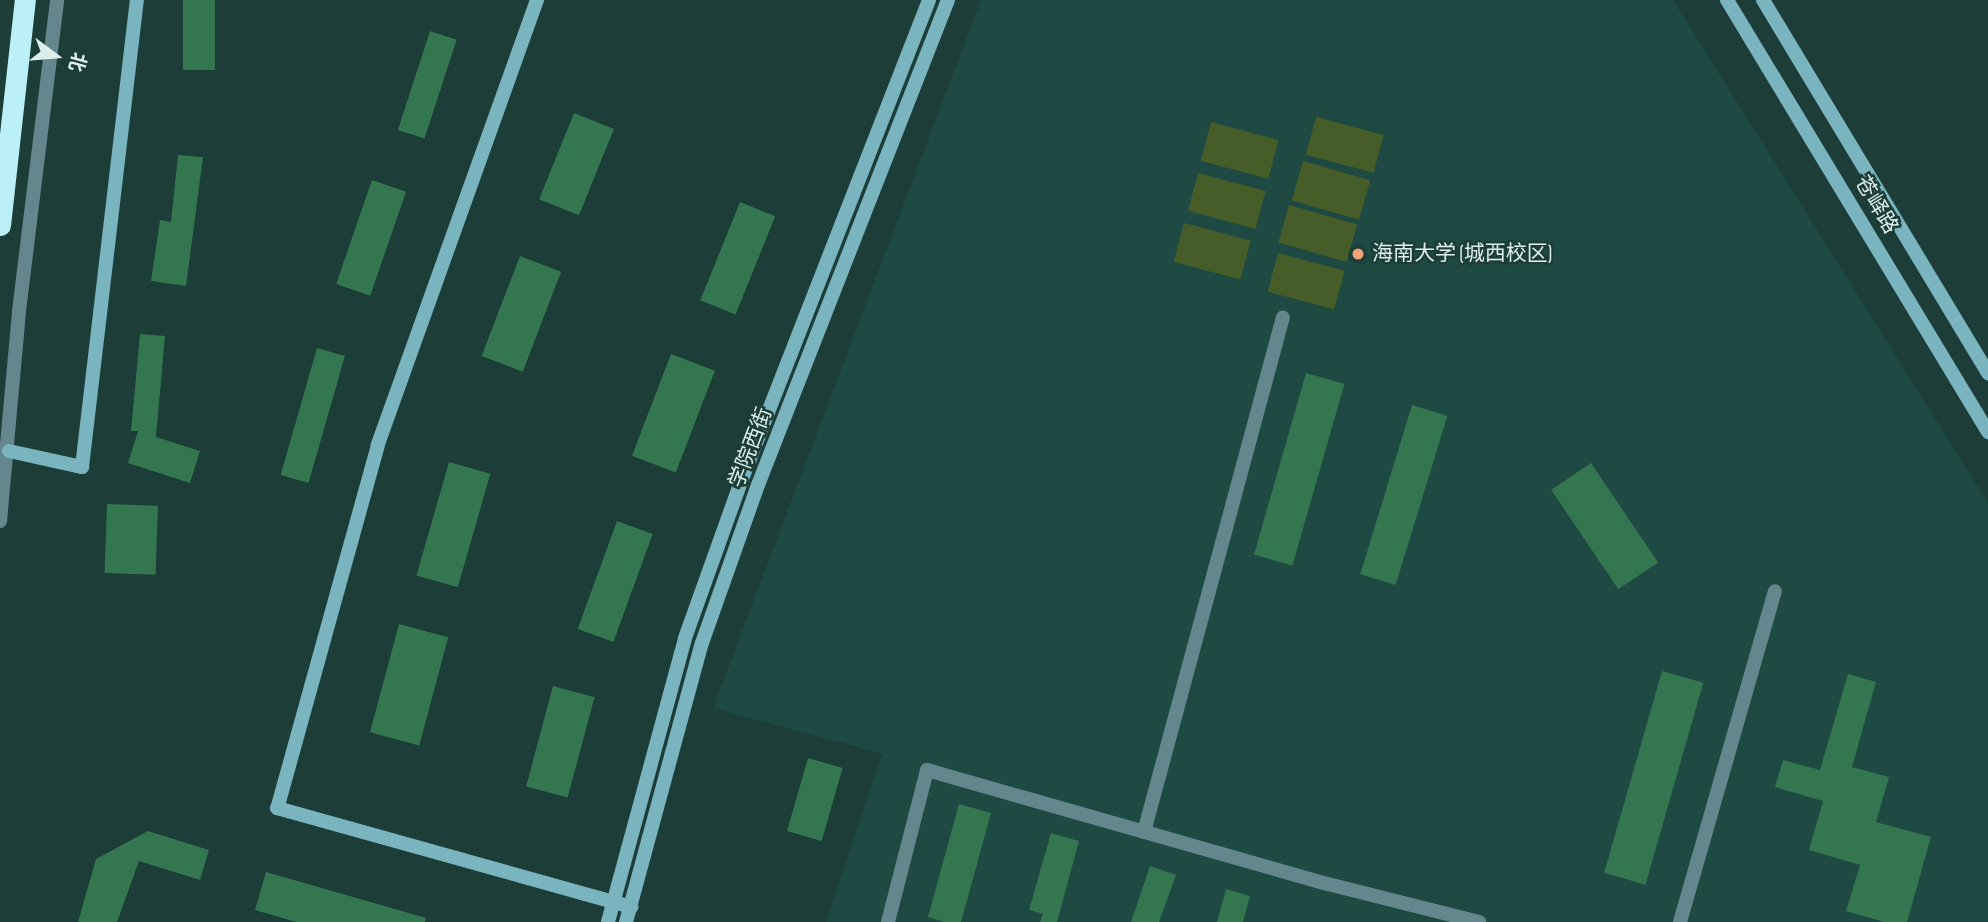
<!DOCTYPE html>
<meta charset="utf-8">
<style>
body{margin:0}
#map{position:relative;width:1988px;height:922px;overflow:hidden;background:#1d3d38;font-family:"Sofia Sans Condensed","Noto Sans SC",sans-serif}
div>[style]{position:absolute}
.built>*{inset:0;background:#1f4943}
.green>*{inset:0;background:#465c29;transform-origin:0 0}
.building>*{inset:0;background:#33764f;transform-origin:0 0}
.street>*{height:14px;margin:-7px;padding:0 7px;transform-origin:7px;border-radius:7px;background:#63878d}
.secondary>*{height:14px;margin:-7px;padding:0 7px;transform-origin:7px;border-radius:7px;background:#7ab4be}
.highway>*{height:21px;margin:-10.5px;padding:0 10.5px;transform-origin:10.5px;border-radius:10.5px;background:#bbf0f9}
.dots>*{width:19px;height:19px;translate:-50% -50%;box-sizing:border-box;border:4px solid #1d3d38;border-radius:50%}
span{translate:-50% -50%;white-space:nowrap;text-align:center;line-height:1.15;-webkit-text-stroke:5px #1d3d38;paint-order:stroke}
.street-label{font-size:21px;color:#ddefeb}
.poi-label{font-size:21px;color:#ddefeb}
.left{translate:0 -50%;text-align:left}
.north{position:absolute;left:21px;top:21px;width:70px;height:70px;-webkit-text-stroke:5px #1d3d38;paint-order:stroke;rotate:106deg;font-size:19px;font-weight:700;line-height:28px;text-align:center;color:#ddefeb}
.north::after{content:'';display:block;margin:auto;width:24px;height:32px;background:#ddefeb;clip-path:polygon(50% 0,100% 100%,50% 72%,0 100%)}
</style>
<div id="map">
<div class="built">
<div style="clip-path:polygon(981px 0,1673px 0,1988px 503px,1988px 922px,826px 922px,882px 754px,713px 708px)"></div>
</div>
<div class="green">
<div style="left:1316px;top:117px;width:70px;height:39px;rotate:15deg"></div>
<div style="left:1211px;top:122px;width:70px;height:40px;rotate:15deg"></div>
<div style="left:1303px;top:161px;width:70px;height:41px;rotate:16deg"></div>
<div style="left:1198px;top:173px;width:70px;height:39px;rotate:15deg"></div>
<div style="left:1289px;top:205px;width:71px;height:39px;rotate:16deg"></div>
<div style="left:1184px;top:223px;width:69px;height:40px;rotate:15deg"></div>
<div style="left:1278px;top:253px;width:69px;height:40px;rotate:15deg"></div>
</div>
<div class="building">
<div style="left:183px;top:0;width:32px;height:70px"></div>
<div style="left:430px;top:31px;width:28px;height:104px;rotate:18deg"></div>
<div style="left:574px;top:113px;width:43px;height:93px;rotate:22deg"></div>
<div style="clip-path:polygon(178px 155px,203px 157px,186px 286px,151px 281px,160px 220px,171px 222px)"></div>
<div style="left:372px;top:180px;width:36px;height:110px;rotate:19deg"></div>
<div style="left:740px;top:202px;width:38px;height:106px;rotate:22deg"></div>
<div style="left:520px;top:256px;width:44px;height:107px;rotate:21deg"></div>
<div style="clip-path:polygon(140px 334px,165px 336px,156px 437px,200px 451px,190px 483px,128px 463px,138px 431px,131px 431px)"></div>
<div style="left:317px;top:348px;width:29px;height:132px;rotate:16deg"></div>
<div style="left:671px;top:354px;width:47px;height:109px;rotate:21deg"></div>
<div style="left:1306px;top:373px;width:40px;height:189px;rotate:16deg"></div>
<div style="left:1412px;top:405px;width:37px;height:177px;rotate:17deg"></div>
<div style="left:449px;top:462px;width:43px;height:118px;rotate:16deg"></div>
<div style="left:1591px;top:463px;width:120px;height:48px;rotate:56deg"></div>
<div style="left:107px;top:504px;width:51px;height:69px;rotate:2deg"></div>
<div style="left:617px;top:521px;width:38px;height:115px;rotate:20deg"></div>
<div style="left:399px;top:624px;width:51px;height:112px;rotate:15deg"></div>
<div style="left:1662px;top:671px;width:43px;height:210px;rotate:16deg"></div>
<div style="clip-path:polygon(1848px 674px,1876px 682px,1852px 767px,1889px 777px,1876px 822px,1931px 837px,1907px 922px,1884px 922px,1846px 911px,1860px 865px,1809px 850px,1823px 801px,1775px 787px,1783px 760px,1820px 770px)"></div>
<div style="left:553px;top:686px;width:43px;height:104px;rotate:15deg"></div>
<div style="left:808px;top:758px;width:36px;height:76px;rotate:16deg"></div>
<div style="clip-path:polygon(959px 804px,991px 813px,961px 922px,944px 922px,928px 917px)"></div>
<div style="clip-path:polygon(148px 831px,209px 850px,200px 880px,139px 861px,117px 922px,78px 922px,96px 859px)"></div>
<div style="clip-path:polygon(1051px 833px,1079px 841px,1057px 922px,1040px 922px,1043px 914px,1029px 910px)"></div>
<div style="clip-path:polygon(1150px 866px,1176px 875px,1159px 922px,1131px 922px)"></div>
<div style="clip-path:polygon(266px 872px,426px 918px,425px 922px,296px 922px,255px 910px)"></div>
<div style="clip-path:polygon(1226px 889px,1250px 896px,1243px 922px,1217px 922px)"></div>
</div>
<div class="street">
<div style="left:0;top:521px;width:211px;rotate:-84.8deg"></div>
<div style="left:19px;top:311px;width:313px;rotate:-83deg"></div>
<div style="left:1144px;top:832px;width:533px;rotate:-74.9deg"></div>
<div style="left:888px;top:922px;width:157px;rotate:-75.6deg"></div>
<div style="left:927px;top:770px;width:417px;rotate:15.9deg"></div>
<div style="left:1328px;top:884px;width:156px;rotate:14.1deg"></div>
<div style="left:1680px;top:922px;width:344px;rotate:-74deg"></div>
</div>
<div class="secondary">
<div style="left:537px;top:0;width:473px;rotate:109.7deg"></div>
<div style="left:378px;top:445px;width:377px;rotate:105.5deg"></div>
<div style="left:277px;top:808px;width:368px;rotate:15.6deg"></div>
<div style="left:1727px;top:0;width:505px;rotate:58.86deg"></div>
<div style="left:1763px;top:0;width:436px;rotate:58.9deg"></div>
<div style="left:9px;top:451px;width:75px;rotate:12.4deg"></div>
<div style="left:82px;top:467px;width:470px;rotate:-83.3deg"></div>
<div style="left:608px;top:922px;width:294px;rotate:-74.8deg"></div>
<div style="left:685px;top:638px;width:169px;rotate:-70.3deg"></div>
<div style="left:742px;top:479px;width:514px;rotate:-68.67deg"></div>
<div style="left:626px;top:922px;width:289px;rotate:-74.8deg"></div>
<div style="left:702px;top:643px;width:168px;rotate:-70.5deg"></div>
<div style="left:758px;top:485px;width:521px;rotate:-68.61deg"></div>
</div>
<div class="highway">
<div style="left:0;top:225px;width:226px;rotate:-83.7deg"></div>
</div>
<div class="dots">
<div style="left:1358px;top:254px;background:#f0a27a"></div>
</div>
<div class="street-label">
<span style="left:1876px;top:205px;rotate:59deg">苍峄路</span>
<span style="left:751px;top:448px;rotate:-69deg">学院西街</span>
</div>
<div class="poi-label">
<span class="left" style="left:1372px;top:254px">海南大学 (城西校区)</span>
</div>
<div class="north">北</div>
</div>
